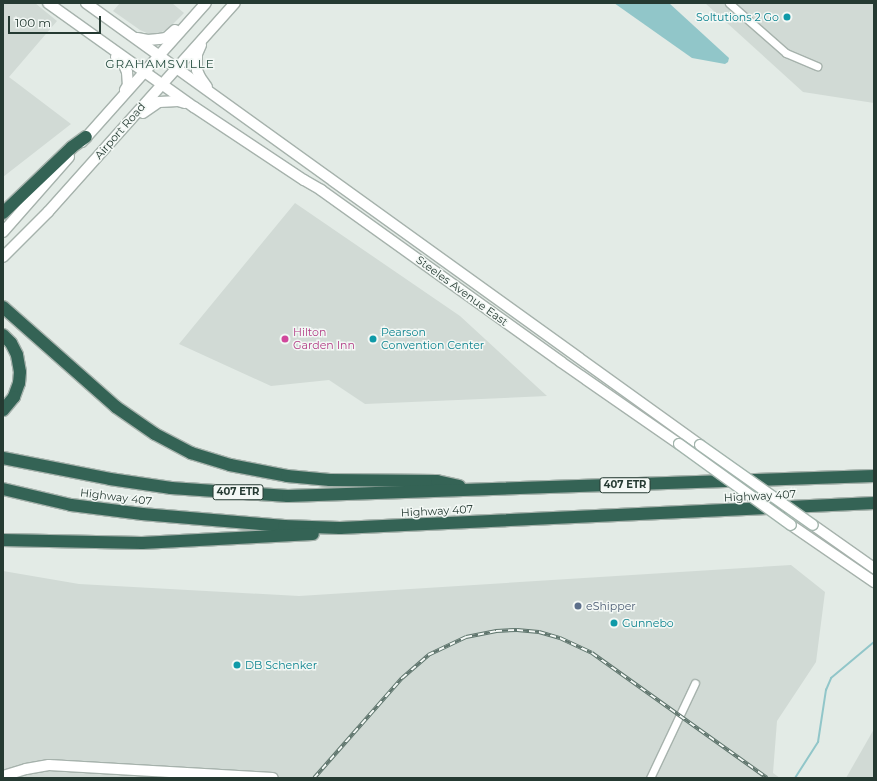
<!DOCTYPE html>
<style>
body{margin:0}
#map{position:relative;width:877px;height:781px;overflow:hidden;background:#e3ebe6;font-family:Montserrat,sans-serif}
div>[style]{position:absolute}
.built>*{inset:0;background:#d1dad5}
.water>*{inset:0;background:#91c6c9}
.stream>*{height:2px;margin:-1px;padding:0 1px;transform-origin:1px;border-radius:1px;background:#91c6c9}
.roads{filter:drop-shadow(1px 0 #a6b2ac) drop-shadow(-1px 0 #a6b2ac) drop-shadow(0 1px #a6b2ac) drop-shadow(0 -1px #a6b2ac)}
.street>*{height:7px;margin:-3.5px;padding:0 3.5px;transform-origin:3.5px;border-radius:3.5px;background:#fff}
.secondary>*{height:10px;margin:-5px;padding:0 5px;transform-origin:5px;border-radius:5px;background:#fff}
.highway>*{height:12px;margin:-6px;padding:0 6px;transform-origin:6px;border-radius:6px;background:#346355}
.rail>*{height:3.5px;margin-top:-1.75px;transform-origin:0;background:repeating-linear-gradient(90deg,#f3f8f5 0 6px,#5f756d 0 12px);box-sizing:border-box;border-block:1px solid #5f756d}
.bridges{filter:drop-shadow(1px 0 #a3b5ad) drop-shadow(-1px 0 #a3b5ad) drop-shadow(0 1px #a3b5ad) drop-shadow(0 -1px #a3b5ad)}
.secondary-bridge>*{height:10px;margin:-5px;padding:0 5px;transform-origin:5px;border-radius:5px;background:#fff}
.dots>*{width:11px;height:11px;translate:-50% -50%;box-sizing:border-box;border:2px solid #f3f8f5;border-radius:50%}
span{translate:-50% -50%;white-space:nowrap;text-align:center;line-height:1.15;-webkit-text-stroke:3px #f3f8f5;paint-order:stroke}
.shield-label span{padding:1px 3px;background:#f3f8f5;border:1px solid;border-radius:3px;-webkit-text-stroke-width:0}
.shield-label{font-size:10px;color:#253a32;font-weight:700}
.culture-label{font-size:11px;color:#0d838f}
.right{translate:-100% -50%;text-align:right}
.left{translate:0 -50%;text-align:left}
.street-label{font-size:11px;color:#253a32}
.hotel-label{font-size:11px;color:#b23c85}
.service-label{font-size:11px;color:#4e5e75}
.neighbourhood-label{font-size:12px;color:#234a3d;letter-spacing:1px}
.frame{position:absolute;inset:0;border:4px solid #253a32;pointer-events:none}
.scale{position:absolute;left:8px;top:16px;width:93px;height:18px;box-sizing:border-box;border:2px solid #253a32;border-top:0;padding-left:5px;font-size:12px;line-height:14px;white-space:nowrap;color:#253a32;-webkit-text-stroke:3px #f3f8f5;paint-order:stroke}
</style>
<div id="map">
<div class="built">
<div style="clip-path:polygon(3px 3px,35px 3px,57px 21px,9px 77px,71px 124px,3px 177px)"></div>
<div style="clip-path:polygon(120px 3px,172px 3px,184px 13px,170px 27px,160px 33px,149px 34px,140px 30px,113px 11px)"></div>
<div style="clip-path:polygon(705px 3px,874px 3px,874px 103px,803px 92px)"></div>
<div style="clip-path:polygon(295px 203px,460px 316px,547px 396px,365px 404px,329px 380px,271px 386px,179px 344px)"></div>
<div style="clip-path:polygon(791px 565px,825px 592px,816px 662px,777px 721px,773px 773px,780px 778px,3px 778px,3px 571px,79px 584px,299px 596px)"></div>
<div style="clip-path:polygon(874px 729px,874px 778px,846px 778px)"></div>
</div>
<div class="water">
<div style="clip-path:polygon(614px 3px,669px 3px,729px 58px,728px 62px,725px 64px,692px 58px)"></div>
</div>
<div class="stream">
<div style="left:795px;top:778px;width:43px;rotate:-57.4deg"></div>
<div style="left:818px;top:742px;width:53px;rotate:-81.3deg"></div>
<div style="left:826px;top:690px;width:13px;rotate:-67deg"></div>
<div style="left:831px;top:678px;width:56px;rotate:-39.9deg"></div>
</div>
<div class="roads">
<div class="street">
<div style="left:729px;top:3px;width:76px;rotate:41.3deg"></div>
<div style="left:786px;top:53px;width:34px;rotate:23deg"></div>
<div style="left:650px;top:778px;width:105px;rotate:-64.7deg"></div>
</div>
<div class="secondary">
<div style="left:48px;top:3px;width:179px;rotate:35.5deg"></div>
<div style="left:194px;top:107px;width:132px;rotate:33.6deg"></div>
<div style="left:304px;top:180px;width:20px;rotate:30deg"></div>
<div style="left:321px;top:190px;width:295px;rotate:35.6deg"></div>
<div style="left:561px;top:362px;width:144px;rotate:34.8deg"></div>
<div style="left:86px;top:3px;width:757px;rotate:35.75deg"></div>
<div style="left:137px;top:38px;width:11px;rotate:10deg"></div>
<div style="left:148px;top:40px;width:11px;rotate:-5deg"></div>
<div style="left:159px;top:39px;width:7px;rotate:-8deg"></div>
<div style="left:166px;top:38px;width:12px;rotate:-42deg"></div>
<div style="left:201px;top:45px;width:10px;rotate:114deg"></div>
<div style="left:197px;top:54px;width:16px;rotate:90deg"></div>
<div style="left:197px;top:70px;width:8px;rotate:67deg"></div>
<div style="left:200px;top:77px;width:12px;rotate:55deg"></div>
<div style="left:116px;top:57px;width:11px;rotate:45deg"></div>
<div style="left:124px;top:65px;width:8px;rotate:67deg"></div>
<div style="left:127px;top:72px;width:13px;rotate:86deg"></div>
<div style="left:128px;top:85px;width:6px;rotate:121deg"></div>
<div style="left:143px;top:113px;width:19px;rotate:-35deg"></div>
<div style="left:159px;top:102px;width:19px;rotate:-3deg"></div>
<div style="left:178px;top:101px;width:7px;rotate:16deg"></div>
<div style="left:82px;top:142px;width:186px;rotate:-48.3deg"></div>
<div style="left:3px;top:232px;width:100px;rotate:-48.7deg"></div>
<div style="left:3px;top:257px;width:64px;rotate:-45deg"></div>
<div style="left:48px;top:212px;width:280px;rotate:-48.2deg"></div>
<div style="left:791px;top:525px;width:101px;rotate:34.5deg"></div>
<div style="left:813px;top:525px;width:75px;rotate:35.2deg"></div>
<div style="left:3px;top:776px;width:24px;rotate:-17deg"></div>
<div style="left:26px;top:769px;width:23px;rotate:-10deg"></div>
<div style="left:49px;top:765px;width:224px;rotate:3.3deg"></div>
</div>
<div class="highway">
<div style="left:3px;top:213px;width:95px;rotate:-43.7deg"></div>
<div style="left:72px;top:147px;width:17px;rotate:-36deg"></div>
<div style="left:3px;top:307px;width:151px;rotate:41.5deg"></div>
<div style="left:116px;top:407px;width:47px;rotate:34.7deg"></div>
<div style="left:155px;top:434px;width:41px;rotate:27.8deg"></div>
<div style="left:191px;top:453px;width:41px;rotate:17.1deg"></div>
<div style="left:230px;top:465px;width:58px;rotate:10.9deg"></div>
<div style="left:287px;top:476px;width:43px;rotate:5.3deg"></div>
<div style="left:330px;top:480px;width:107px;rotate:0.5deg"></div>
<div style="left:437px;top:481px;width:23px;rotate:13deg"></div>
<div style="left:3px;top:335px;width:11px;rotate:45deg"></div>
<div style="left:11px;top:343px;width:13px;rotate:63deg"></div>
<div style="left:17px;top:355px;width:17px;rotate:80deg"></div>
<div style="left:20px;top:372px;width:11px;rotate:95deg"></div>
<div style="left:19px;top:383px;width:15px;rotate:110deg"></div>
<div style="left:14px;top:397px;width:17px;rotate:130deg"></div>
<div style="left:3px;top:458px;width:109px;rotate:11.1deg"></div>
<div style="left:110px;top:479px;width:62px;rotate:8.4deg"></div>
<div style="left:171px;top:488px;width:117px;rotate:3.9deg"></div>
<div style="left:288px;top:496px;width:586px;rotate:-1.95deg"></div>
<div style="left:3px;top:489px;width:70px;rotate:13.2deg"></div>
<div style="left:71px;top:505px;width:72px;rotate:7.2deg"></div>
<div style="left:142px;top:514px;width:143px;rotate:4.8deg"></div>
<div style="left:284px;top:526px;width:56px;rotate:2deg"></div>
<div style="left:340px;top:528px;width:535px;rotate:-2.68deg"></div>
<div style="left:3px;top:540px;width:139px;rotate:1.2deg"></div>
<div style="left:142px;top:543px;width:171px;rotate:-3deg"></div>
</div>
</div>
<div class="rail">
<div style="left:314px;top:778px;width:133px;rotate:-48.7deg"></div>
<div style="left:402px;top:678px;width:35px;rotate:-41deg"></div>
<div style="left:428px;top:655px;width:42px;rotate:-25.3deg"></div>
<div style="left:466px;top:637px;width:31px;rotate:-11deg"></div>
<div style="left:496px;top:631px;width:21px;rotate:-3deg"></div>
<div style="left:517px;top:630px;width:22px;rotate:5deg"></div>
<div style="left:539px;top:632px;width:22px;rotate:16deg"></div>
<div style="left:560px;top:638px;width:35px;rotate:25deg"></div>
<div style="left:592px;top:653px;width:215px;rotate:35.5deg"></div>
</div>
<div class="bridges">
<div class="secondary-bridge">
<div style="left:679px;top:444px;width:138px;rotate:35.9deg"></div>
<div style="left:700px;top:445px;width:138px;rotate:35.3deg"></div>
</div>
</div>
<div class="dots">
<div style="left:787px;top:17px;background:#0f9aa8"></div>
<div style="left:285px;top:339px;background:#d1479c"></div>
<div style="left:373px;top:339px;background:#0f9aa8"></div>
<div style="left:578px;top:606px;background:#5c6f8a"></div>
<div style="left:614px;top:623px;background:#0f9aa8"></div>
<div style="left:237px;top:665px;background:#0f9aa8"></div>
</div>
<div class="shield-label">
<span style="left:625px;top:485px">407 ETR</span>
<span style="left:238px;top:492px">407 ETR</span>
</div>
<div class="culture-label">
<span class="right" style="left:779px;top:17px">Soltutions 2 Go</span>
<span class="left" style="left:381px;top:339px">Pearson<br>Convention Center</span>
<span class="left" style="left:622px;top:623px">Gunnebo</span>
<span class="left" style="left:245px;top:665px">DB Schenker</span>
</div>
<div class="street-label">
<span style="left:120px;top:131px;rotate:-49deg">Airport Road</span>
<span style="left:462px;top:291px;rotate:36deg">Steeles Avenue East</span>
<span style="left:760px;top:496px;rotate:-3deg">Highway 407</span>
<span style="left:116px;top:497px;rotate:7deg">Highway 407</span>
<span style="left:437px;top:511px;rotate:-3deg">Highway 407</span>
</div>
<div class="hotel-label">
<span class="left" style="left:293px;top:339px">Hilton<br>Garden Inn</span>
</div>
<div class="service-label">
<span class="left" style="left:586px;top:606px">eShipper</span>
</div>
<div class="neighbourhood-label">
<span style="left:160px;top:64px">GRAHAMSVILLE</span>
</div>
<div class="frame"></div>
<div class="scale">100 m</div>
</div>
